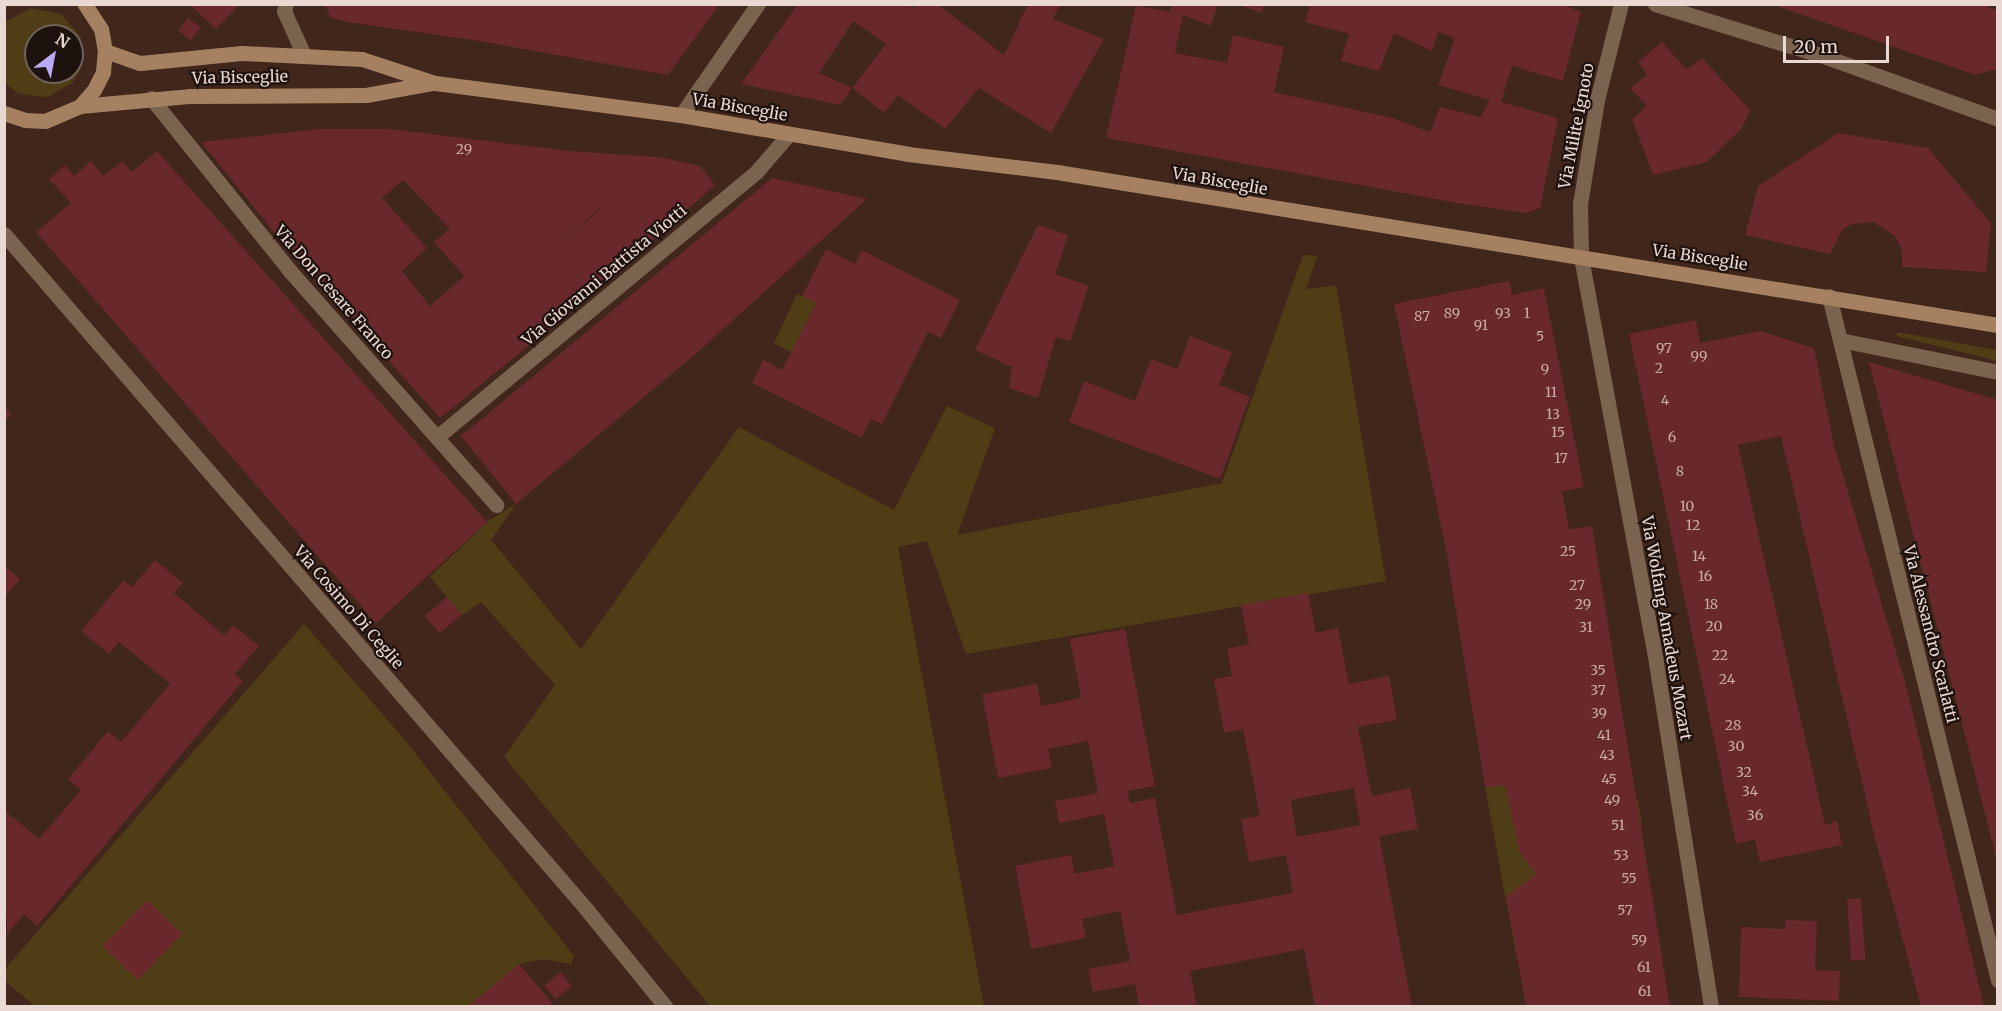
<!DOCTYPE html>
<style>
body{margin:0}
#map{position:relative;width:2002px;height:1011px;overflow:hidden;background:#40261b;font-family:Merriweather,serif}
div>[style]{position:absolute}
.green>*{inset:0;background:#4f3d15;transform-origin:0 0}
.building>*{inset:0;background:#69282b;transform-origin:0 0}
.minor>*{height:15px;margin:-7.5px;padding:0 7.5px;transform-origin:7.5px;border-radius:7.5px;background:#7a634f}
.tertiary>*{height:15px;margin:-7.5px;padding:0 7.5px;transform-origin:7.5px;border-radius:7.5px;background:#7a634f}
.secondary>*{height:15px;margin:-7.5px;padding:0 7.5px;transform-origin:7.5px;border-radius:7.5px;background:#a58161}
span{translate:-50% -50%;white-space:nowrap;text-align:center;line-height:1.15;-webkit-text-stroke:4.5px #1e120e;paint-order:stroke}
.number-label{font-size:14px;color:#caaca8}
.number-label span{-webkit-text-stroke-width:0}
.street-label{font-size:16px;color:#ead8d2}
.frame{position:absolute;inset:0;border:6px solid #ead8d2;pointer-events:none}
.north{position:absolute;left:24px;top:24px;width:60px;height:60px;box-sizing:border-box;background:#1e120e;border:2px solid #70615c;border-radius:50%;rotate:32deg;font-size:16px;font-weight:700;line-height:24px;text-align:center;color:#ead8d2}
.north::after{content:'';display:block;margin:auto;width:21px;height:27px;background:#baaaf6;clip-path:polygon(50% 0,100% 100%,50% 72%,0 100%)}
.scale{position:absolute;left:1783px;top:36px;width:106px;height:27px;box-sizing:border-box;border:3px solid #ead8d2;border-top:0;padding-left:8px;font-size:18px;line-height:21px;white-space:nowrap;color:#ead8d2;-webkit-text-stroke:4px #1e120e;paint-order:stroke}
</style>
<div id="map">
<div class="green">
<div style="clip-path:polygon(evenodd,31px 8px,61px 14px,81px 37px,81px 68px,73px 82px,48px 97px,19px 94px,5px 83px,5px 22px,31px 8px,36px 36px,72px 36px,72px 72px,36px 72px,36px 36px)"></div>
<div style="clip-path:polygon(1303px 255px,1317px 256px,1306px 289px,1336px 285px,1386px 581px,966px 654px,927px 541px,898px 547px,984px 1006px,710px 1006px,504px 757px,555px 685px,481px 602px,462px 615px,430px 577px,487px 522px,516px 504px,491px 540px,581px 649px,739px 427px,894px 510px,947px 406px,995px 428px,957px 535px,1222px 483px)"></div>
<div style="left:797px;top:294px;width:21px;height:55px;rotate:25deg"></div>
<div style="clip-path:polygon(1897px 332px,1997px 350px,1997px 361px,1897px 336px)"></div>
<div style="clip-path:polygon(304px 624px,405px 740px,574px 956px,571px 964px,544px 959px,519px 964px,469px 1006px,35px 1006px,5px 981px,5px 969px)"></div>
<div style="clip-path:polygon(1505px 785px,1536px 874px,1638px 800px,1642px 827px,1541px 901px,1527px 952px,1516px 953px,1485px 787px)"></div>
</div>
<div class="building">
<div style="clip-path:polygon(189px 4px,240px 4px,216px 29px)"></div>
<div style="clip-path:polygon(325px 4px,720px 4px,668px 75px,479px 41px,347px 22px,330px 17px)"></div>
<div style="clip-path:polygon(798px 4px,909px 4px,913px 8px,916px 4px,937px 4px,1004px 55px,1028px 4px,1060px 4px,1053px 19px,1104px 39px,1051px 133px,979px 88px,945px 129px,898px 95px,884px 113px,852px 88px,886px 44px,853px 21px,819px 73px,852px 88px,840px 105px,741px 84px)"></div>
<div style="clip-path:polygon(1172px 4px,1218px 4px,1211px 26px,1183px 15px,1175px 53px,1227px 63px,1233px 35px,1284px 47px,1274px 92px,1392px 118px,1430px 132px,1440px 107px,1480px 117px,1490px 100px,1438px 85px,1455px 38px,1438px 32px,1432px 51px,1394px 33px,1379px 71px,1341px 61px,1349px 34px,1305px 22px,1310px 7px,1302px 4px,1562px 4px,1581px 12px,1563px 81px,1512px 66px,1501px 102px,1558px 118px,1540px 208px,1526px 213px,1457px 203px,1106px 138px,1136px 5px,1169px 12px)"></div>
<div style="clip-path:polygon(1237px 4px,1264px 4px,1262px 13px)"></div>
<div style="clip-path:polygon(1771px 4px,1980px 4px,1998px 11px,1998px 69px,1975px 75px)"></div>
<div style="left:188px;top:18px;width:16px;height:16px;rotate:38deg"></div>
<div style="clip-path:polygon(1662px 42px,1686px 69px,1702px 58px,1750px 110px,1742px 128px,1707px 162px,1653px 175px,1632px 119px,1647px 106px,1630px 88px,1647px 75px,1638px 62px)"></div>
<div style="clip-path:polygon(evenodd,319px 129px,390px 129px,569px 151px,659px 157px,700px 166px,715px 185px,599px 288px,440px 418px,274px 232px,201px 142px,319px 129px,403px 180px,450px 229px,434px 242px,464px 276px,430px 306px,402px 271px,427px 248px,382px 198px,403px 180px,319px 129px,613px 197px,590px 218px,556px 246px,613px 197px)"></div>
<div style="clip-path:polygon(1838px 133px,1928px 148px,1991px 223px,1986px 272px,1902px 267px,1902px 251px,1895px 236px,1873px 222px,1852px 224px,1843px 229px,1830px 254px,1745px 235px,1758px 186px)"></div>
<div style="clip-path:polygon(157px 151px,487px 522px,376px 623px,36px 232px,71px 203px,49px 179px,65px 165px,74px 176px,91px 161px,104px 176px,122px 161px,132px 172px)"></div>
<div style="clip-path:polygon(772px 178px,867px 199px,698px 352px,516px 504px,461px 436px)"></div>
<div style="clip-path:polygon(1038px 225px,1068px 235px,1055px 274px,1089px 286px,1070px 341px,1056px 337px,1038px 398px,1009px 388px,1012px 367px,975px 350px)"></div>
<div style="clip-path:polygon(826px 249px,855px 264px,862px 250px,960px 300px,941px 338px,928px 332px,882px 424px,871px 419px,862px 438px,752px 383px,763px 360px,782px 370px,816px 303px,802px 296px)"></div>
<div style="clip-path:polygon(1509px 281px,1512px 295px,1544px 288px,1584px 487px,1562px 491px,1563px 497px,1569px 529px,1592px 526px,1670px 1006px,1526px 1006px,1506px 897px,1536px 874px,1520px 853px,1505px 785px,1485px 787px,1446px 549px,1394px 304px)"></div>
<div style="clip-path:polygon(1696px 320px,1700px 343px,1760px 331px,1814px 348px,1834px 445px,1904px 678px,1984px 1006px,1921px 1006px,1875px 838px,1781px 436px,1738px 445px,1825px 825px,1837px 821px,1842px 845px,1760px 862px,1755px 839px,1736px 844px,1629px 334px)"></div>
<div style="clip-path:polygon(1190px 336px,1232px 352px,1219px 385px,1250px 397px,1220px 479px,1069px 422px,1084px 381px,1135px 401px,1151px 359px,1177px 369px)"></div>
<div style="clip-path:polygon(1869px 362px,1998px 400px,1998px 860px,1997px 860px)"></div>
<div style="clip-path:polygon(4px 407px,12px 414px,4px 422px)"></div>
<div style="clip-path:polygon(155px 560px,183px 583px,174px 593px,224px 635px,233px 625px,259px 646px,235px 674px,243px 681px,37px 926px,24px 914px,7px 934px,4px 810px,39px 839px,81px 790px,68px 779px,89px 754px,108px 731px,121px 742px,170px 684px,119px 642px,109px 654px,81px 631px,124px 580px,132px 587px)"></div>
<div style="clip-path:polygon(4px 566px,20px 579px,4px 598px)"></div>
<div style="clip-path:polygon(evenodd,1308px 593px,1316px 633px,1338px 628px,1349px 684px,1389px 676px,1397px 720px,1358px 727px,1372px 796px,1410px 788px,1418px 829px,1379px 836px,1412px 1006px,1315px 1006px,1304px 949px,1190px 971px,1197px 1006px,1139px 1006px,1135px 984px,1093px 992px,1088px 969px,1130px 961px,1120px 911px,1082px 919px,1086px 938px,1031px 949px,1015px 866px,1071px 855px,1075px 874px,1114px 866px,1104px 814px,1059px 823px,1055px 801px,1098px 793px,1088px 741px,1048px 749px,1052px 768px,998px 778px,982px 694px,1037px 684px,1041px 706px,1081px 698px,1070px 639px,1125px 629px,1155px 786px,1128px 791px,1130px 803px,1155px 798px,1177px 915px,1293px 893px,1286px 855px,1249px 862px,1241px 819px,1260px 816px,1243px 729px,1224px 733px,1214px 679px,1232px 676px,1227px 649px,1249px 644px,1241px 605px,1308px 593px,1354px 788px,1360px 825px,1297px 837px,1291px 800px,1354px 788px)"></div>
<div style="left:447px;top:597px;width:23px;height:29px;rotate:50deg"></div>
<div style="left:1861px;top:898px;width:62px;height:14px;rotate:86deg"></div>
<div style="left:147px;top:900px;width:49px;height:64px;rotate:44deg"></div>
<div style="clip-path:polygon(1786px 920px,1817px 921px,1815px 970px,1840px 971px,1839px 1001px,1739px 997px,1741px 927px,1785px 929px)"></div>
<div style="clip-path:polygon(519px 964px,552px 1003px,548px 1006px,468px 1006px)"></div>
<div style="left:560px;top:972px;width:18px;height:21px;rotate:49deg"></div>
</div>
<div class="minor">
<div style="left:286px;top:4px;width:7px;rotate:106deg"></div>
<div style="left:284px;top:11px;width:46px;rotate:65.7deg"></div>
<div style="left:1655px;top:4px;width:179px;rotate:17.2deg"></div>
<div style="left:1826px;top:57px;width:183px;rotate:19.8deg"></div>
<div style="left:151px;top:98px;width:222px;rotate:51.2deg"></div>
<div style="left:290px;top:271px;width:312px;rotate:48.6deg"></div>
<div style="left:681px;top:115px;width:135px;rotate:-55.3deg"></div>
<div style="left:4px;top:234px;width:893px;rotate:49.22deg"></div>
<div style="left:587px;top:910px;width:124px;rotate:50.9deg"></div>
<div style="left:1581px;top:257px;width:413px;rotate:79.5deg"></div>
<div style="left:1656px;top:663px;width:347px;rotate:80.9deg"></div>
<div style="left:1829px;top:296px;width:705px;rotate:76.12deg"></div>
<div style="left:1840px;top:340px;width:161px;rotate:11.4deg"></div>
<div style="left:437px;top:437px;width:416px;rotate:-39.7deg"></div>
<div style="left:757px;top:171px;width:49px;rotate:-49.1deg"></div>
</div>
<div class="tertiary">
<div style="left:1581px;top:257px;width:53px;rotate:-91.1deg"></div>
<div style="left:1580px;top:204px;width:105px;rotate:-80.7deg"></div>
<div style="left:1597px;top:100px;width:99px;rotate:-76deg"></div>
</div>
<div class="secondary">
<div style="left:105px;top:51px;width:37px;rotate:19deg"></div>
<div style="left:140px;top:63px;width:102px;rotate:-5.6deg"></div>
<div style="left:242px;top:53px;width:120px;rotate:2.9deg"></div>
<div style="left:362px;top:59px;width:77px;rotate:18.2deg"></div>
<div style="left:435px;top:83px;width:248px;rotate:7.4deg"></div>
<div style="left:681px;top:115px;width:230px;rotate:9.7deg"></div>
<div style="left:908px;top:154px;width:150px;rotate:6.9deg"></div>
<div style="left:1057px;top:172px;width:953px;rotate:9.24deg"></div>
<div style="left:80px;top:106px;width:109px;rotate:-5.2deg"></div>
<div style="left:189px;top:96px;width:177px;rotate:-0.3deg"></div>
<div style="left:366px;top:95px;width:68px;rotate:-10.2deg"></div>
<div style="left:4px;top:113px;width:22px;rotate:18deg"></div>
<div style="left:25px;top:120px;width:20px;rotate:3deg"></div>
<div style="left:45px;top:121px;width:38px;rotate:-23deg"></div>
<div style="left:80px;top:106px;width:21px;rotate:-49deg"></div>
<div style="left:94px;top:90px;width:20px;rotate:-63deg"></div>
<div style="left:103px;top:72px;width:21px;rotate:-85deg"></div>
<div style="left:105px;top:51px;width:22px;rotate:-100deg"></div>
<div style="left:101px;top:29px;width:30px;rotate:-123deg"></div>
</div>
<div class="number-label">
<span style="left:464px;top:149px">29</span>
<span style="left:1452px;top:313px">89</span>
<span style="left:1503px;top:313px">93</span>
<span style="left:1527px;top:313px">1</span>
<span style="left:1422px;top:316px">87</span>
<span style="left:1481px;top:325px">91</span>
<span style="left:1540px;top:336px">5</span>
<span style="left:1664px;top:348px">97</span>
<span style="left:1699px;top:356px">99</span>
<span style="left:1659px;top:368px">2</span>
<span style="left:1545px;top:369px">9</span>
<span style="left:1551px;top:392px">11</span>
<span style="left:1665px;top:400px">4</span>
<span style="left:1553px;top:414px">13</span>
<span style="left:1558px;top:432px">15</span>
<span style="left:1672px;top:437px">6</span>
<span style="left:1561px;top:458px">17</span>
<span style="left:1680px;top:471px">8</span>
<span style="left:1687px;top:506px">10</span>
<span style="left:1693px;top:525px">12</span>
<span style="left:1568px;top:551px">25</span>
<span style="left:1699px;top:556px">14</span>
<span style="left:1705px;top:576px">16</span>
<span style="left:1577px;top:585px">27</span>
<span style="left:1583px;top:604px">29</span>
<span style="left:1711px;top:604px">18</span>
<span style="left:1714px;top:626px">20</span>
<span style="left:1586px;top:627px">31</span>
<span style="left:1720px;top:655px">22</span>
<span style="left:1598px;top:670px">35</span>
<span style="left:1727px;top:679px">24</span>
<span style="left:1598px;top:690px">37</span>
<span style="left:1599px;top:713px">39</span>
<span style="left:1733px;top:725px">28</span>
<span style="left:1604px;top:735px">41</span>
<span style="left:1736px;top:746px">30</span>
<span style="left:1607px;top:755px">43</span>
<span style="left:1744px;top:772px">32</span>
<span style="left:1609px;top:779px">45</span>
<span style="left:1750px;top:791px">34</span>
<span style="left:1612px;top:800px">49</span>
<span style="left:1755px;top:815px">36</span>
<span style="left:1618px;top:825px">51</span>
<span style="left:1621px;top:855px">53</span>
<span style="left:1629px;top:878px">55</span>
<span style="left:1625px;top:910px">57</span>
<span style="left:1639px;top:940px">59</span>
<span style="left:1644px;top:967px">61</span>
<span style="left:1645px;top:991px">61</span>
</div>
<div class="street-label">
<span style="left:240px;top:77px;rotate:-1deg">Via Bisceglie</span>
<span style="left:740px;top:107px;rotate:10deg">Via Bisceglie</span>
<span style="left:1576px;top:126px;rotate:-79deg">Via Milite Ignoto</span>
<span style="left:1220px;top:181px;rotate:10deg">Via Bisceglie</span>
<span style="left:1700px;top:257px;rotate:9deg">Via Bisceglie</span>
<span style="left:604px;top:275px;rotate:-40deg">Via Giovanni Battista Viotti</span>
<span style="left:334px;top:292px;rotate:49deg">Via Don Cesare Franco</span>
<span style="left:349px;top:607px;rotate:49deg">Via Cosimo Di Ceglie</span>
<span style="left:1667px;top:628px;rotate:80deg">Via Wolfang Amadeus Mozart</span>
<span style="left:1931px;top:634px;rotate:76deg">Via Alessandro Scarlatti</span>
</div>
<div class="frame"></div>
<div class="north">N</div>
<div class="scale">20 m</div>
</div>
